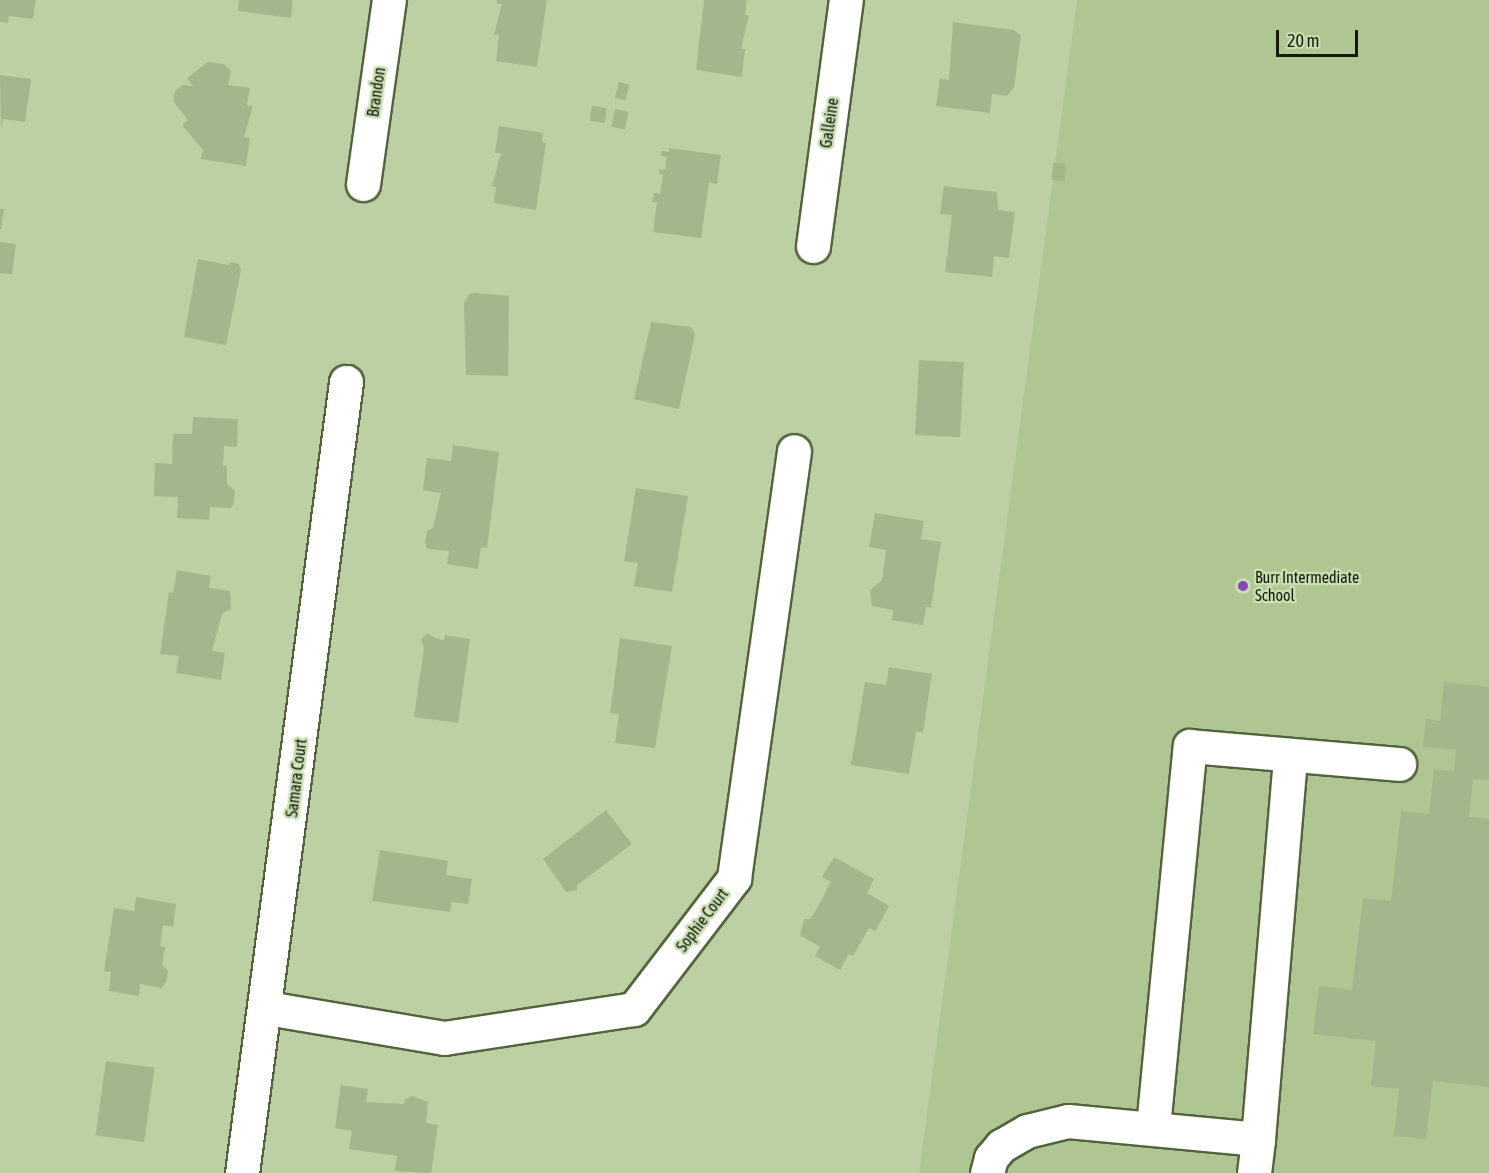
<!DOCTYPE html>
<style>
body{margin:0}
#map{position:relative;width:1489px;height:1173px;overflow:hidden;background:#bcd0a4;font-family:"Asap Condensed",sans-serif}
div>[style]{position:absolute}
.built>*{inset:0;background:#afc693}
.building>*{inset:0;background:#a4b78c;transform-origin:0 0}
.roads{filter:drop-shadow(2px 0 #53643d) drop-shadow(-2px 0 #53643d) drop-shadow(0 2px #53643d) drop-shadow(0 -2px #53643d)}
.minor>*{height:33px;margin:-16.5px;padding:0 16.5px;transform-origin:16.5px;border-radius:16.5px;background:#fff}
.dots>*{width:16px;height:16px;translate:-50% -50%;box-sizing:border-box;border:3px solid #c8ddb0;border-radius:50%}
span{translate:-50% -50%;white-space:nowrap;text-align:center;line-height:1.15;-webkit-text-stroke:5px #c8ddb0;paint-order:stroke}
.street-label{font-size:16px;color:#141b0b}
.poi-label{font-size:16px;color:#141b0b}
.left{translate:0 -50%;text-align:left}
.scale{position:absolute;left:1276px;top:30px;width:82px;height:27px;box-sizing:border-box;border:3px solid #141b0b;border-top:0;padding-left:8px;font-size:18px;line-height:21px;white-space:nowrap;color:#141b0b;-webkit-text-stroke:4px #c8ddb0;paint-order:stroke}
</style>
<div id="map">
<div class="built">
<div style="clip-path:polygon(1077px 0,1489px 0,1489px 1173px,919px 1173px)"></div>
</div>
<div class="building">
<div style="clip-path:polygon(0 0,36px 0,33px 19px,9px 16px,8px 23px,0 22px)"></div>
<div style="clip-path:polygon(239px 0,293px 0,291px 18px,238px 11px)"></div>
<div style="clip-path:polygon(497px 0,547px 0,537px 67px,496px 61px,499px 35px,494px 35px,502px 4px,497px 4px)"></div>
<div style="clip-path:polygon(704px 0,747px 0,745px 15px,749px 15px,741px 49px,745px 49px,742px 77px,696px 70px)"></div>
<div style="clip-path:polygon(953px 22px,1014px 30px,1021px 36px,1014px 87px,1007px 96px,992px 94px,990px 113px,936px 106px,940px 78px,949px 80px)"></div>
<div style="clip-path:polygon(208px 62px,224px 64px,231px 71px,228px 85px,250px 88px,247px 105px,253px 106px,244px 137px,250px 138px,246px 166px,201px 159px,203px 150px,182px 125px,188px 120px,173px 101px,175px 91px,183px 85px,193px 86px,187px 78px)"></div>
<div style="clip-path:polygon(0 75px,31px 79px,25px 122px,3px 119px,1px 129px)"></div>
<div style="left:619px;top:82px;width:11px;height:16px;rotate:15deg"></div>
<div style="left:592px;top:106px;width:15px;height:15px;rotate:8deg"></div>
<div style="left:615px;top:109px;width:14px;height:18px;rotate:12deg"></div>
<div style="clip-path:polygon(499px 126px,543px 133px,542px 142px,546px 143px,536px 210px,494px 203px,496px 187px,492px 186px,501px 153px,495px 153px)"></div>
<div style="clip-path:polygon(669px 148px,721px 155px,717px 184px,709px 182px,701px 238px,653px 232px,657px 202px,652px 202px,654px 193px,660px 194px,663px 174px,659px 174px,660px 169px,665px 170px,667px 157px,661px 156px,662px 151px,669px 152px)"></div>
<div style="left:1053px;top:163px;width:13px;height:17px;rotate:4deg"></div>
<div style="clip-path:polygon(944px 186px,997px 192px,998px 210px,1015px 212px,1009px 258px,994px 256px,992px 277px,945px 272px,952px 215px,940px 214px)"></div>
<div style="clip-path:polygon(0 209px,4px 209px,1px 229px,0 229px)"></div>
<div style="clip-path:polygon(0 242px,16px 244px,12px 274px,0 273px)"></div>
<div style="clip-path:polygon(198px 259px,228px 265px,231px 262px,239px 264px,241px 270px,226px 345px,184px 337px)"></div>
<div style="clip-path:polygon(476px 293px,509px 296px,508px 376px,466px 375px,464px 304px,469px 294px)"></div>
<div style="clip-path:polygon(651px 322px,691px 327px,695px 334px,679px 409px,634px 399px)"></div>
<div style="left:919px;top:360px;width:45px;height:75px;rotate:3deg"></div>
<div style="clip-path:polygon(193px 417px,238px 419px,237px 447px,224px 446px,223px 466px,227px 465px,227px 484px,235px 491px,234px 502px,231px 508px,210px 507px,209px 520px,177px 518px,178px 497px,154px 496px,155px 463px,172px 464px,173px 434px,192px 434px)"></div>
<div style="clip-path:polygon(453px 445px,499px 452px,487px 548px,481px 547px,478px 569px,447px 564px,449px 551px,427px 549px,425px 542px,427px 531px,433px 528px,441px 493px,423px 490px,427px 458px,451px 461px)"></div>
<div style="clip-path:polygon(636px 488px,688px 496px,672px 592px,634px 586px,638px 563px,624px 561px)"></div>
<div style="clip-path:polygon(875px 513px,924px 521px,921px 539px,941px 542px,931px 607px,926px 607px,923px 625px,892px 620px,893px 610px,872px 606px,870px 590px,882px 580px,886px 550px,869px 547px)"></div>
<div style="clip-path:polygon(177px 570px,211px 576px,209px 588px,230px 591px,231px 609px,222px 614px,212px 651px,225px 653px,221px 680px,176px 673px,179px 656px,160px 654px,169px 592px,173px 593px)"></div>
<div style="clip-path:polygon(427px 634px,438px 639px,444px 640px,445px 635px,470px 639px,458px 723px,414px 717px,424px 648px,421px 639px)"></div>
<div style="clip-path:polygon(620px 638px,672px 646px,655px 748px,615px 743px,619px 714px,610px 713px)"></div>
<div style="clip-path:polygon(889px 667px,932px 674px,923px 732px,916px 732px,909px 774px,851px 765px,865px 682px,886px 685px)"></div>
<div style="clip-path:polygon(1444px 682px,1489px 687px,1489px 780px,1473px 779px,1469px 817px,1489px 819px,1489px 1087px,1433px 1081px,1426px 1139px,1394px 1136px,1399px 1089px,1371px 1086px,1376px 1041px,1313px 1034px,1319px 986px,1352px 990px,1363px 898px,1391px 901px,1401px 811px,1429px 814px,1434px 769px,1454px 771px,1456px 750px,1423px 747px,1426px 719px,1440px 721px)"></div>
<div style="clip-path:polygon(606px 810px,632px 844px,577px 885px,577px 890px,566px 892px,543px 859px)"></div>
<div style="clip-path:polygon(380px 850px,448px 861px,446px 875px,472px 879px,468px 904px,452px 902px,450px 912px,372px 901px)"></div>
<div style="clip-path:polygon(834px 857px,874px 879px,867px 893px,889px 906px,875px 931px,869px 928px,853px 956px,849px 954px,840px 970px,815px 956px,820px 947px,800px 935px,804px 919px,811px 919px,831px 882px,822px 877px)"></div>
<div style="clip-path:polygon(136px 897px,176px 904px,173px 927px,163px 925px,160px 946px,165px 947px,162px 964px,168px 971px,166px 982px,162px 988px,140px 984px,139px 996px,109px 991px,111px 972px,104px 971px,114px 908px,134px 911px)"></div>
<div style="left:106px;top:1061px;width:49px;height:75px;rotate:8deg"></div>
<div style="clip-path:polygon(341px 1085px,368px 1089px,366px 1102px,404px 1104px,405px 1099px,412px 1096px,428px 1102px,426px 1123px,438px 1125px,431px 1173px,395px 1171px,397px 1156px,349px 1149px,352px 1131px,335px 1128px)"></div>
</div>
<div class="roads">
<div class="minor">
<div style="left:363px;top:184px;width:186px;rotate:-82deg"></div>
<div style="left:813px;top:246px;width:248px;rotate:-82.4deg"></div>
<div style="left:267px;top:1008px;width:180px;rotate:9.6deg"></div>
<div style="left:444px;top:1038px;width:192px;rotate:-8.7deg"></div>
<div style="left:634px;top:1009px;width:165px;rotate:-52.6deg"></div>
<div style="left:734px;top:878px;width:431px;rotate:-82deg"></div>
<div style="left:1153px;top:1127px;width:383px;rotate:-84.5deg"></div>
<div style="left:1190px;top:746px;width:210px;rotate:4.9deg"></div>
<div style="left:242px;top:1173px;width:798px;rotate:-82.51deg"></div>
<div style="left:987px;top:1173px;width:16px;rotate:-75deg"></div>
<div style="left:991px;top:1158px;width:16px;rotate:-50deg"></div>
<div style="left:1001px;top:1146px;width:30px;rotate:-30deg"></div>
<div style="left:1027px;top:1131px;width:42px;rotate:-13.7deg"></div>
<div style="left:1068px;top:1121px;width:191px;rotate:5.4deg"></div>
<div style="left:1258px;top:1139px;width:384px;rotate:-85.2deg"></div>
<div style="left:1254px;top:1173px;width:34px;rotate:-83deg"></div>
</div>
</div>
<div class="dots">
<div style="left:1243px;top:586px;background:#8845ba"></div>
</div>
<div class="street-label">
<span style="left:376px;top:92px;rotate:-82deg">Brandon</span>
<span style="left:829px;top:123px;rotate:-82deg">Galleine</span>
<span style="left:296px;top:778px;rotate:-83deg">Samara Court</span>
<span style="left:702px;top:920px;rotate:-53deg">Sophie Court</span>
</div>
<div class="poi-label">
<span class="left" style="left:1255px;top:586px">Burr Intermediate<br>School</span>
</div>
<div class="scale">20 m</div>
</div>
